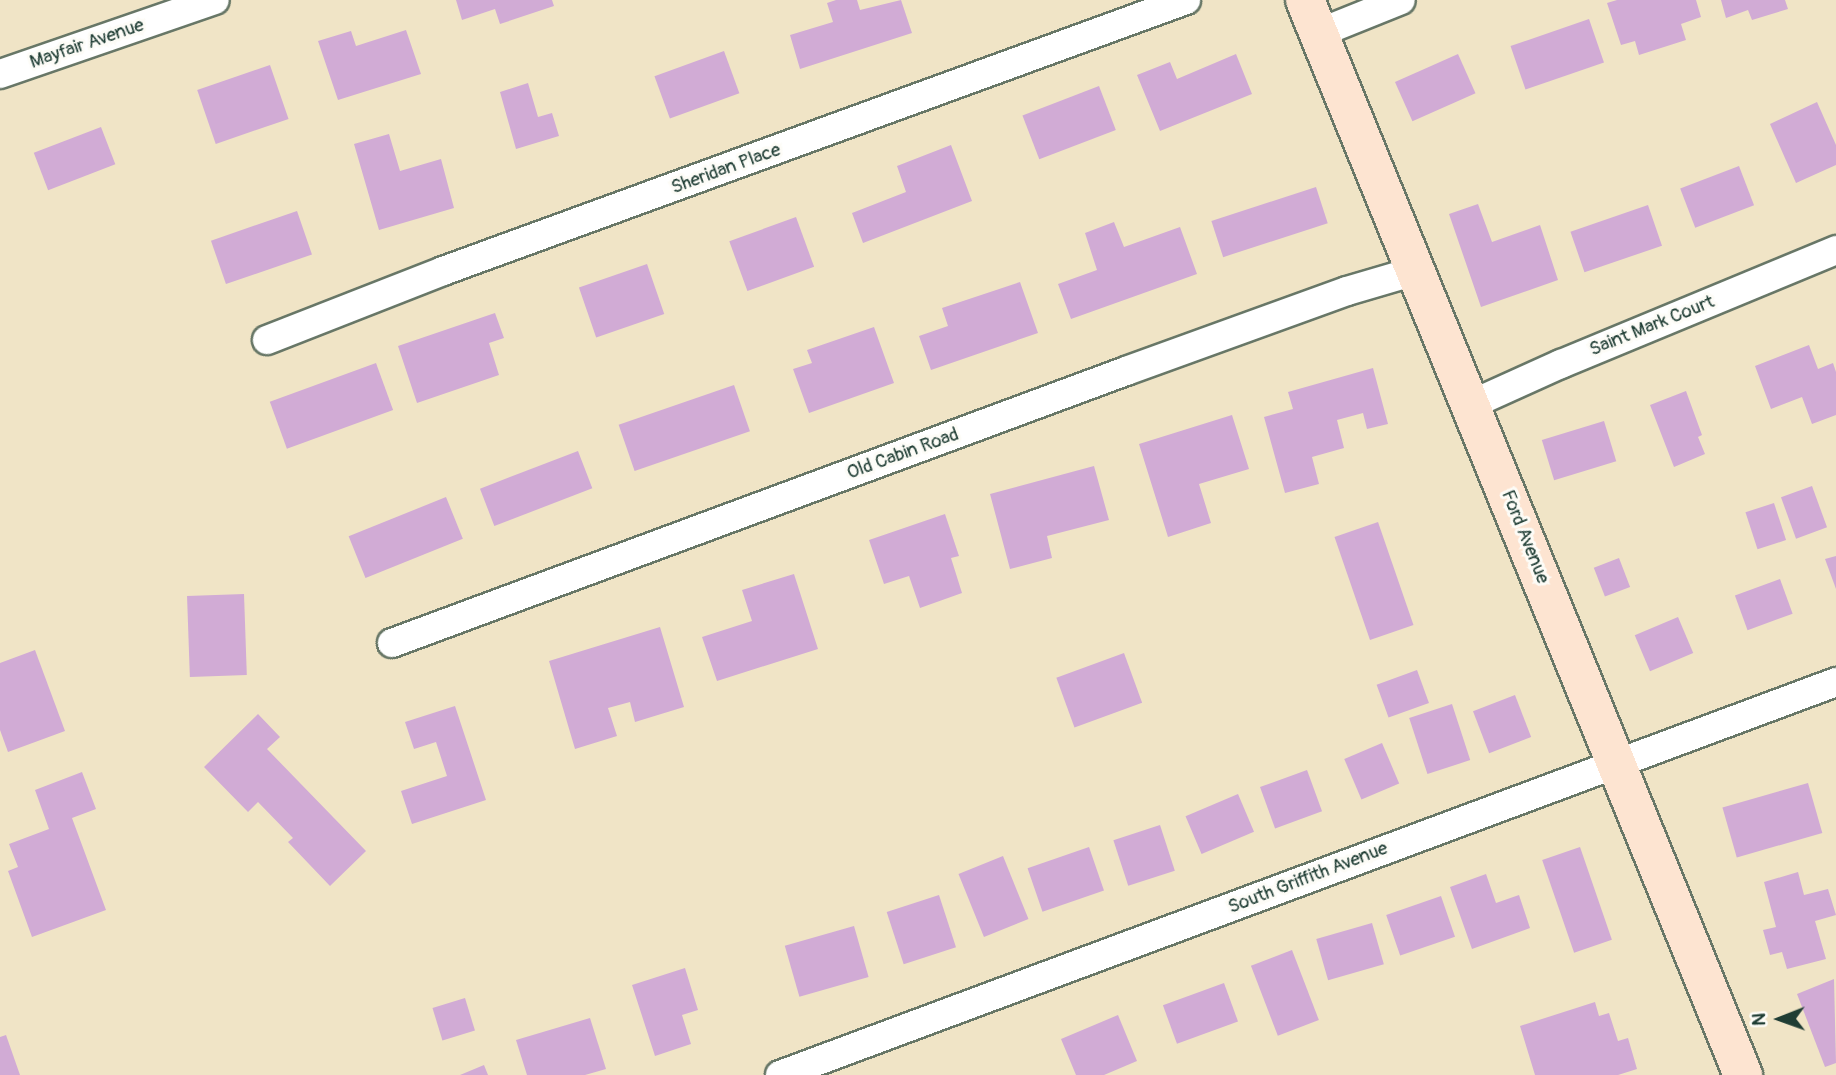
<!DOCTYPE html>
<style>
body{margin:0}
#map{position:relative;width:1836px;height:1075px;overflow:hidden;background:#f0e4c6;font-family:Pangolin,sans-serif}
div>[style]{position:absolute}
.building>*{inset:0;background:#d1abd5;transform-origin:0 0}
.roads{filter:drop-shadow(2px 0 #687767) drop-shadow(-2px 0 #687767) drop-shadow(0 2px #687767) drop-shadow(0 -2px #687767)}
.street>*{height:28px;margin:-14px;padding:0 14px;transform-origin:14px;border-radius:14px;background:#fff}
.secondary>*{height:38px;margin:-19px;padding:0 19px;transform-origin:19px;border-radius:19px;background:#fde4d1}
span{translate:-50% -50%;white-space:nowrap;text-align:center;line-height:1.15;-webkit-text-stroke:6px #fdfcf7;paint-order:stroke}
.street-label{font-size:19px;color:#1f3d34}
.north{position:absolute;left:1745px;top:984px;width:70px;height:70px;-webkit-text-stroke:5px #fdfcf7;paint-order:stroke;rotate:269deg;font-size:19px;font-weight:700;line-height:28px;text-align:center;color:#1f3d34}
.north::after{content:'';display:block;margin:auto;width:24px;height:32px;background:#1f3d34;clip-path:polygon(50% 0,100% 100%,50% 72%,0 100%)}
</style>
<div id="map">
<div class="building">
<div style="clip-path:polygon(456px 0,552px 0,554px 6px,500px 24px,495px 9px,462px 20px)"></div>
<div style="clip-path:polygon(836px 0,857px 0,860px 10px,901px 0,912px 33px,800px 69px,790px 35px,833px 22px,827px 3px)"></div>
<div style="clip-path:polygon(1617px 0,1696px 0,1701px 17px,1681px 24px,1686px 40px,1639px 55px,1635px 41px,1621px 45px,1607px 3px)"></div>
<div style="clip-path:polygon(1721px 0,1785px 0,1788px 9px,1752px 20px,1748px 10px,1726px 18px)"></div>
<div style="left:1589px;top:19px;width:46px;height:83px;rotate:71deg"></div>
<div style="clip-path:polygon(406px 30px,421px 74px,338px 100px,318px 41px,351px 31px,356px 46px)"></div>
<div style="left:724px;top:51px;width:45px;height:74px;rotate:70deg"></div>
<div style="clip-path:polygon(1236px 54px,1252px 94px,1160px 131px,1137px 75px,1170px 62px,1177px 79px)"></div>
<div style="left:1458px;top:54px;width:43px;height:69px;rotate:66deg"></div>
<div style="left:270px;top:65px;width:57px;height:77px;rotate:71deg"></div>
<div style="clip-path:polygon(528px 83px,538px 117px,552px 113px,559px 136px,516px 149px,500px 92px)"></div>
<div style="left:1099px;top:86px;width:47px;height:82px;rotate:69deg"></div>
<div style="clip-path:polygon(1817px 102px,1836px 145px,1836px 165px,1796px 183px,1770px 124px)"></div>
<div style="left:101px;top:127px;width:40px;height:72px;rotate:69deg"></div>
<div style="clip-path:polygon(389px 134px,400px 171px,441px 159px,454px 208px,379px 230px,354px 144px)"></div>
<div style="clip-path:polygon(951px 145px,972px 201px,863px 243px,852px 213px,906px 192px,897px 166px)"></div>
<div style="left:1739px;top:166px;width:42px;height:63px;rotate:69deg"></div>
<div style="left:1316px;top:187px;width:38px;height:110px;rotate:72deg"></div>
<div style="clip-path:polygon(1478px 204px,1492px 242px,1540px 225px,1558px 280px,1481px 307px,1449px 214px)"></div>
<div style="left:1648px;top:205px;width:43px;height:82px;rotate:71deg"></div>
<div style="left:297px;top:211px;width:46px;height:91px;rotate:71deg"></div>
<div style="left:796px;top:217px;width:53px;height:71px;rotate:70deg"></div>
<div style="clip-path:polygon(1114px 222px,1124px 247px,1180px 227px,1197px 274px,1071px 319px,1058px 284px,1097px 270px,1085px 233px)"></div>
<div style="left:647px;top:264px;width:53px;height:72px;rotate:71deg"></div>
<div style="clip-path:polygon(1020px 282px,1038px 333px,931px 370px,919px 336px,948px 326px,942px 308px)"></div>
<div style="clip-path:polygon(495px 313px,504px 338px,489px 343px,499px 375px,417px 403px,398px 346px)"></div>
<div style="clip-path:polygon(874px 327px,894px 383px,809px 413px,793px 369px,812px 363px,807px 350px)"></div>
<div style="clip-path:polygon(1809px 345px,1818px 369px,1833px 363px,1836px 372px,1836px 415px,1812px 424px,1802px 397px,1771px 409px,1755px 366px)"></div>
<div style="left:376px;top:363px;width:50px;height:113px;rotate:70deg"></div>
<div style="clip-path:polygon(1373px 368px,1388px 424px,1367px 429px,1363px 413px,1337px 420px,1344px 448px,1312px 457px,1319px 484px,1285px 493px,1264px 417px,1293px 409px,1288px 392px)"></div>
<div style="left:734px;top:385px;width:49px;height:122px;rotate:71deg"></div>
<div style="clip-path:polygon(1686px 391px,1702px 435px,1698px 437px,1705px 454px,1674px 467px,1650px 405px)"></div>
<div style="clip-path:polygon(1232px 415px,1249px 469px,1199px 484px,1211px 523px,1168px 537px,1139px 444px)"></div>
<div style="left:1604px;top:421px;width:42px;height:65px;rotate:73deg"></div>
<div style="left:578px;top:451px;width:40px;height:105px;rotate:69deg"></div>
<div style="clip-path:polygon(1094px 466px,1109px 520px,1047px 536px,1052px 558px,1010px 569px,990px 494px)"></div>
<div style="left:1812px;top:486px;width:44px;height:33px;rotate:70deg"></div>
<div style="left:446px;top:497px;width:45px;height:105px;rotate:68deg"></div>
<div style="left:1774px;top:503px;width:39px;height:30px;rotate:72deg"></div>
<div style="clip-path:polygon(945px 514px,959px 556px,951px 558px,962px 593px,920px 608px,909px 576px,884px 584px,869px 540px)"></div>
<div style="left:1378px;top:522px;width:109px;height:46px;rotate:71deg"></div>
<div style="clip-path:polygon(1836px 556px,1836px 589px,1825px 559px)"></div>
<div style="left:1619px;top:558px;width:31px;height:27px;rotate:69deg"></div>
<div style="clip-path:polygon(794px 574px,818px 649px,717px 681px,702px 637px,752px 621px,742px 590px)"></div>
<div style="left:1780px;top:579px;width:37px;height:48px;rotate:70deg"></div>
<div style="left:244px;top:594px;width:81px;height:57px;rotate:88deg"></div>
<div style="left:1678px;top:617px;width:39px;height:47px;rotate:67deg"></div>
<div style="clip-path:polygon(660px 627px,684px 707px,635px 722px,630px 702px,608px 708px,617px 736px,575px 749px,549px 661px)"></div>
<div style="clip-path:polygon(35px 650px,65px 731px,8px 752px,0 730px,0 663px)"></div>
<div style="left:1124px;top:653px;width:53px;height:72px;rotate:70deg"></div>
<div style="left:1417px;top:670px;width:35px;height:43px;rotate:70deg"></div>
<div style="left:1515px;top:695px;width:45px;height:45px;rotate:69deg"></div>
<div style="left:1452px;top:704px;width:59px;height:45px;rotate:72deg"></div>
<div style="clip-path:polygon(455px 706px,486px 800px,412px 824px,401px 791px,447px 776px,436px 742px,414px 749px,405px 722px)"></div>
<div style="clip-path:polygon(258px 714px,280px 737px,267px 749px,366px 851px,330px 886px,288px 842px,293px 838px,258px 802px,248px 812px,204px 767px)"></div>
<div style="left:1382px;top:743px;width:44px;height:41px;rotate:67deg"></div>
<div style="left:1307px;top:770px;width:44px;height:50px;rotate:70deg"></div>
<div style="clip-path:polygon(82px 772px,96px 809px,72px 818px,106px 910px,32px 937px,8px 871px,18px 867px,9px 844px,49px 829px,35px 790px)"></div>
<div style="left:1808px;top:783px;width:52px;height:89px;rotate:74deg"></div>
<div style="left:1238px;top:794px;width:41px;height:57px;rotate:67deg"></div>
<div style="left:1160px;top:825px;width:48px;height:49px;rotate:72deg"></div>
<div style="left:1089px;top:847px;width:46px;height:65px;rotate:71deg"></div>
<div style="left:1580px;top:847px;width:98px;height:40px;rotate:71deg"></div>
<div style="left:1003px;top:856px;width:68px;height:48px;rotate:68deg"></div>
<div style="clip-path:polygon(1798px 872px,1804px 895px,1828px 889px,1836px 915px,1815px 921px,1826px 959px,1787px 969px,1782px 952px,1770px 955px,1763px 930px,1776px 927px,1764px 882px)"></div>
<div style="clip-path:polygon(1486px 874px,1496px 903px,1519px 895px,1530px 928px,1472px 949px,1450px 887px)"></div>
<div style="left:939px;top:895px;width:55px;height:55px;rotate:72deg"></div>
<div style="left:1441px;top:896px;width:43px;height:58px;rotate:71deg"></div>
<div style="left:1372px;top:923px;width:43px;height:58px;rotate:74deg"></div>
<div style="left:854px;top:926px;width:53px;height:72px;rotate:74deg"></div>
<div style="left:1292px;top:950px;width:75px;height:44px;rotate:69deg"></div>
<div style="clip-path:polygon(685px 968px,698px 1010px,682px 1015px,691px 1044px,655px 1056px,632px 985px)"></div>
<div style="clip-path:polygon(1834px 979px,1836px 1063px,1825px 1067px,1797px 994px)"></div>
<div style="left:1224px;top:983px;width:41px;height:65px;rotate:70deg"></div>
<div style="left:465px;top:998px;width:34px;height:34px;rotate:73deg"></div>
<div style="clip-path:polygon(1595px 1002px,1599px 1016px,1609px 1013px,1618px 1041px,1628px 1038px,1637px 1069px,1618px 1075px,1535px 1075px,1520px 1026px)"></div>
<div style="clip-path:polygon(1118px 1015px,1137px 1061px,1104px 1075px,1076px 1075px,1061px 1039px)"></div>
<div style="clip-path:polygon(590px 1018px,606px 1069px,585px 1075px,527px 1075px,516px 1040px)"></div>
<div style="clip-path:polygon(6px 1035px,20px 1075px,0 1075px,0 1037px)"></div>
<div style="clip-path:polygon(484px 1065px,488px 1075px,460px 1075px)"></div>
</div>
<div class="roads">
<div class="street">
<div style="left:1319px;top:33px;width:88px;rotate:-21.9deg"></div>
<div style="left:0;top:74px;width:227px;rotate:-19deg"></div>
<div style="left:267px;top:340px;width:189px;rotate:-21.4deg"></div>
<div style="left:443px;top:271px;width:791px;rotate:-20.04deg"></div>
<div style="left:1470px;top:405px;width:100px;rotate:-24.3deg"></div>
<div style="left:1561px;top:364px;width:298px;rotate:-22.5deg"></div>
<div style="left:392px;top:643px;width:783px;rotate:-20.33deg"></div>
<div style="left:1126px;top:371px;width:235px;rotate:-19.9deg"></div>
<div style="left:1347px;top:291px;width:71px;rotate:-16.4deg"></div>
<div style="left:780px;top:1075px;width:1127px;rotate:-20.41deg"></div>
</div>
<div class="secondary">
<div style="left:1305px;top:0;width:1161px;rotate:67.83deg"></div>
</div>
</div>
<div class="street-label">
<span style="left:87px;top:44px;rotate:-19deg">Mayfair Avenue</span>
<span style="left:726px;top:169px;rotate:-20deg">Sheridan Place</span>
<span style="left:1652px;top:326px;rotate:-22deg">Saint Mark Court</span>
<span style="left:903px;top:454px;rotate:-20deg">Old Cabin Road</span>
<span style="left:1525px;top:537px;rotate:68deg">Ford Avenue</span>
<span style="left:1308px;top:878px;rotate:-21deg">South Griffith Avenue</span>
</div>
<div class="north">N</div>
</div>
